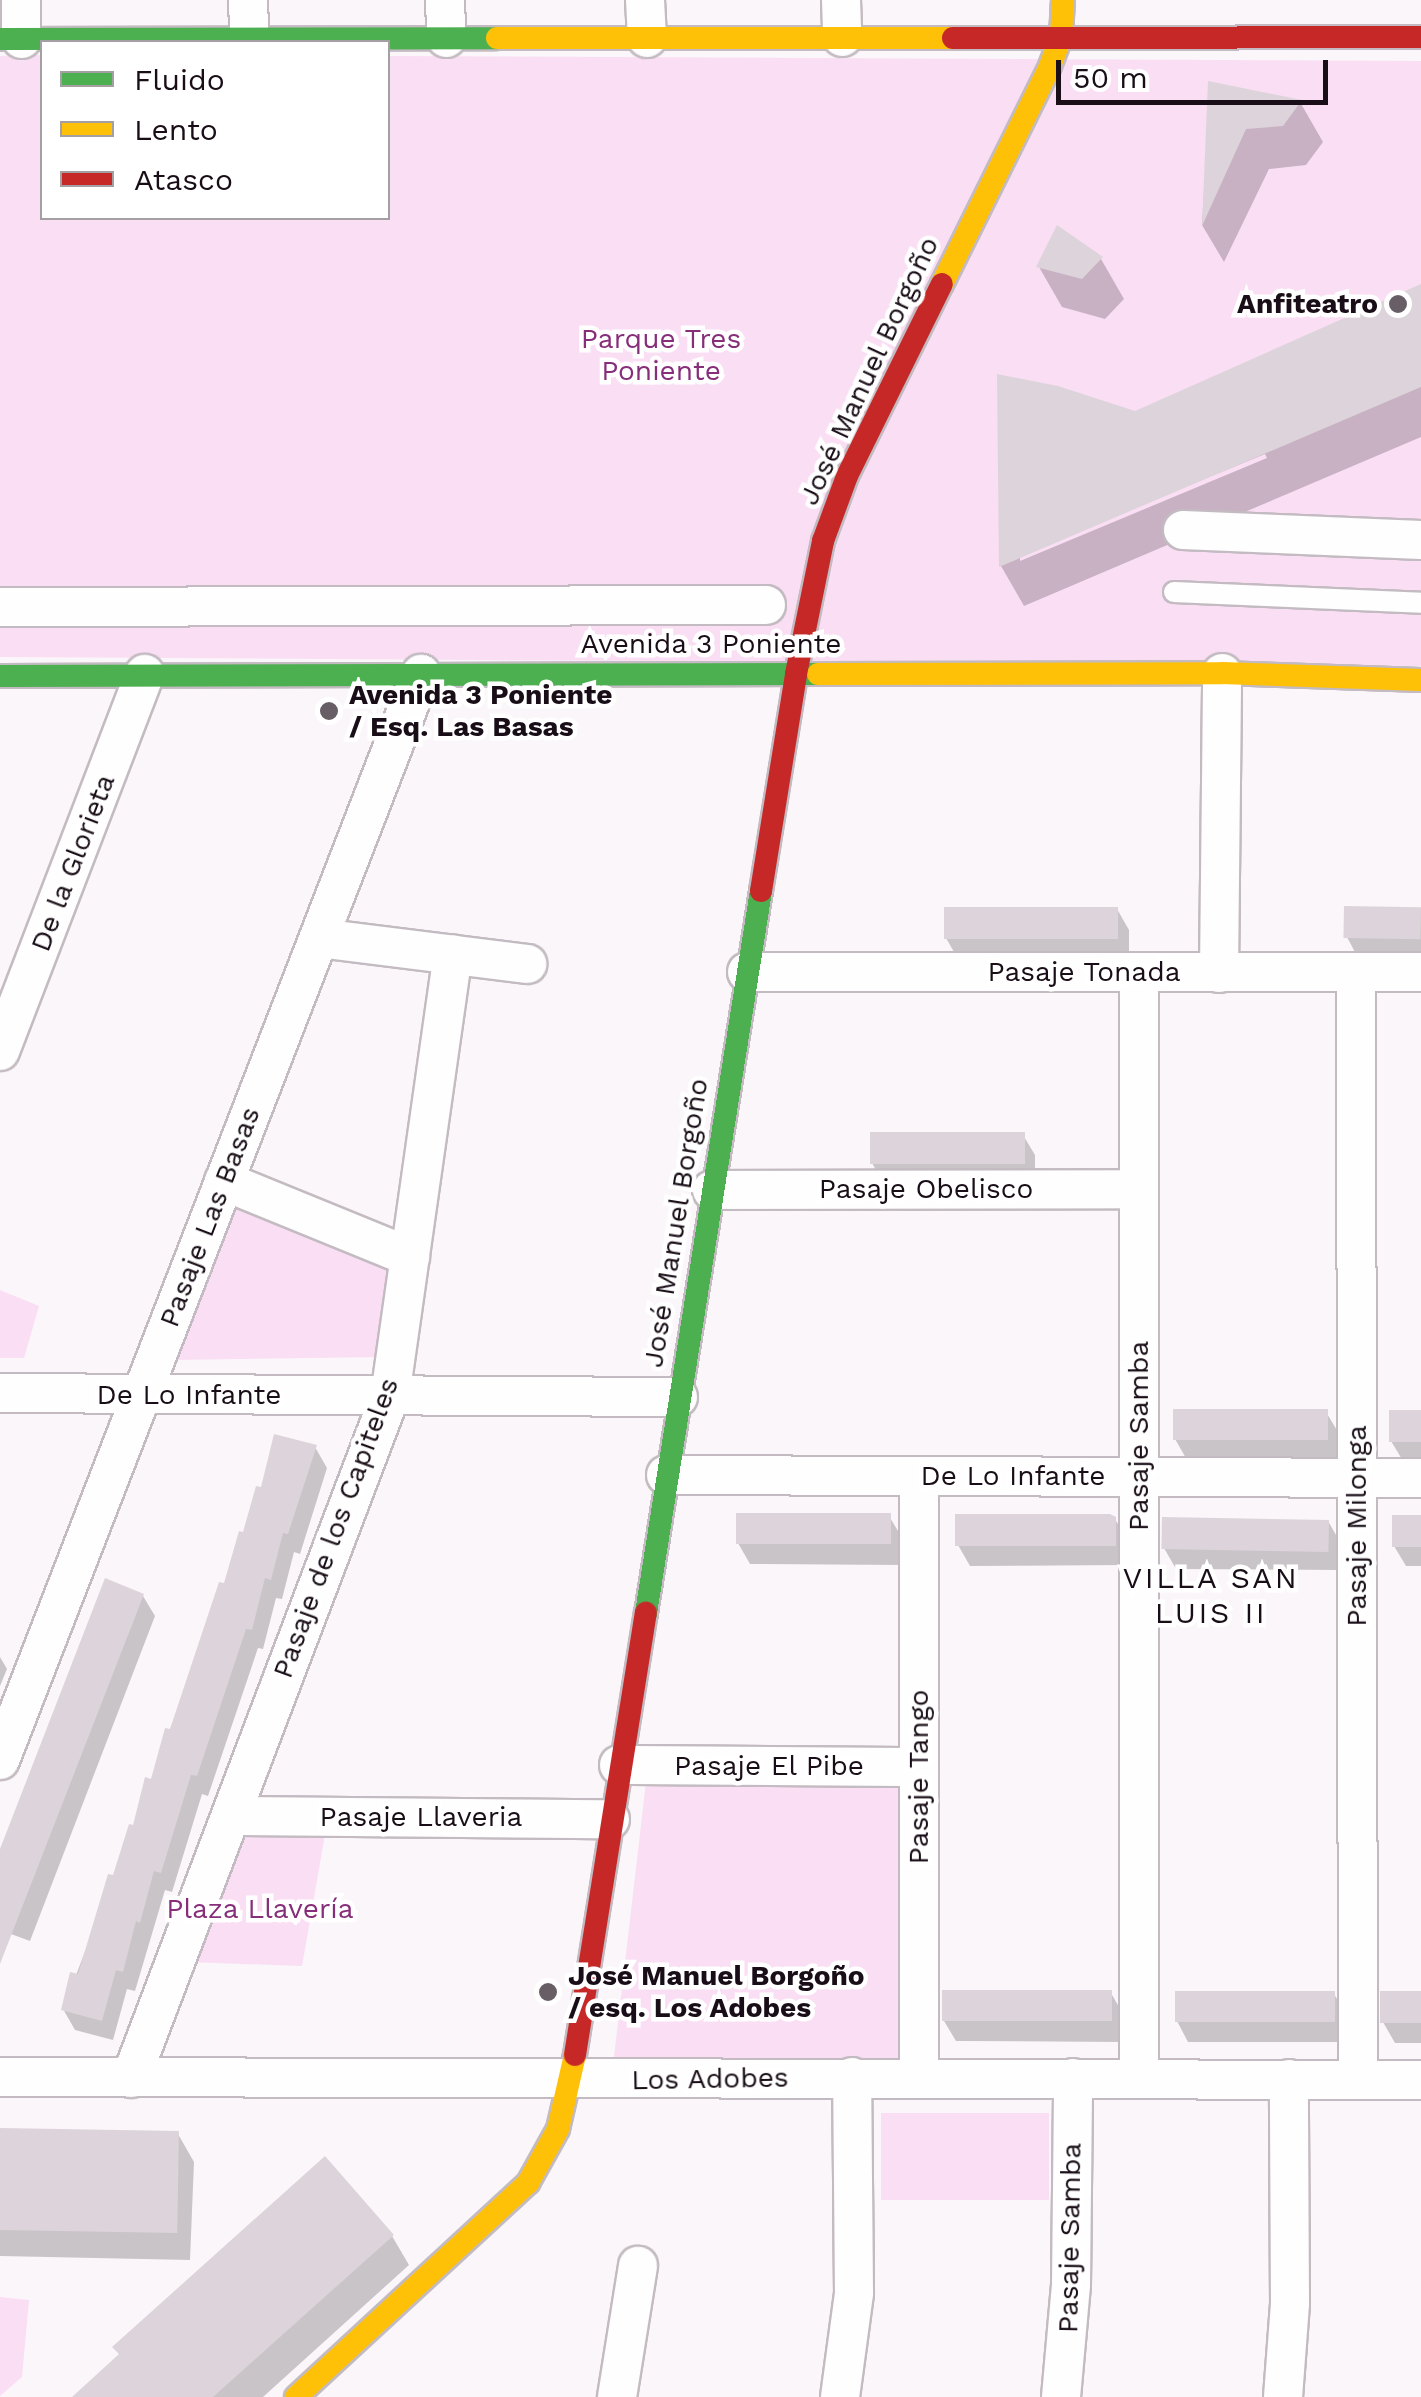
<!DOCTYPE html>
<meta charset="utf-8">
<style>
body{margin:0}
#map{position:relative;width:1421px;height:2397px;overflow:hidden;background:#fbf6f9;font-family:"Work Sans",sans-serif}
div>[style]{position:absolute}
.green>*{inset:0;background:#fadef4;transform-origin:0 0}
.shadow>*{inset:0;background:#0003}
.building>*{inset:0;background:#dcd4da;transform-origin:0 0}
.roads{filter:drop-shadow(2px 0 #c3bbc1) drop-shadow(-2px 0 #c3bbc1) drop-shadow(0 2px #c3bbc1) drop-shadow(0 -2px #c3bbc1)}
.lane>*{height:20px;margin:-10px;padding:0 10px;transform-origin:10px;border-radius:10px;background:#fefefe}
.street>*{height:38px;margin:-19px;padding:0 19px;transform-origin:19px;border-radius:19px;background:#fefefe}
.fast>*{height:22px;margin:-11px;padding:0 11px;transform-origin:11px;border-radius:11px;background:#4caf50}
.slow>*{height:22px;margin:-11px;padding:0 11px;transform-origin:11px;border-radius:11px;background:#ffc107}
.jam>*{height:22px;margin:-11px;padding:0 11px;transform-origin:11px;border-radius:11px;background:#c62828}
.dots>*{width:28px;height:28px;translate:-50% -50%;box-sizing:border-box;border:5px solid #fff;border-radius:50%}
span{translate:-50% -50%;white-space:nowrap;text-align:center;line-height:1.15;-webkit-text-stroke:9px #fff;paint-order:stroke}
.poi-label{font-size:28px;color:#190e17;font-weight:700}
.right{translate:-100% -50%;text-align:right}
.left{translate:0 -50%;text-align:left}
.park-label{font-size:28px;color:#872e7a}
.street-label{font-size:28px;color:#190e17}
.neighbourhood-label{font-size:30px;color:#190e17;letter-spacing:2.5px}
.legend{position:absolute;left:40px;top:40px;width:350px;height:180px;box-sizing:border-box;background:#fff;border:2px solid #a39fa2;margin:0;padding:12px 18px;list-style:none;font-size:30px;color:#190e17}
.legend li{display:flex;align-items:center;gap:20px;height:50px}
.legend b{width:50px;border:2px solid #a39fa2}
.scale{position:absolute;left:1056px;top:60px;width:272px;height:45px;box-sizing:border-box;border:5px solid #190e17;border-top:0;padding-left:12px;font-size:30px;line-height:35px;white-space:nowrap;color:#190e17;-webkit-text-stroke:8px #fff;paint-order:stroke}
</style>
<div id="map">
<div class="green">
<div style="clip-path:polygon(42px 55px,42px 218px,388px 218px,388px 56px,1421px 61px,1421px 666px,0 657px,0 56px)"></div>
<div style="clip-path:polygon(237px 1205px,394px 1262px,385px 1357px,174px 1360px)"></div>
<div style="clip-path:polygon(0 1290px,39px 1306px,24px 1358px,0 1358px)"></div>
<div style="clip-path:polygon(902px 1776px,902px 2062px,631px 2065px,614px 2057px,646px 1782px)"></div>
<div style="clip-path:polygon(237px 1822px,327px 1823px,302px 1966px,187px 1962px)"></div>
<div style="left:881px;top:2113px;width:168px;height:87px"></div>
<div style="clip-path:polygon(0 2297px,29px 2300px,22px 2377px,0 2396px)"></div>
</div>
<div class="shadow">
<div style="clip-path:polygon(1210px 84px,1300px 102px,1323px 142px,1306px 165px,1269px 169px,1224px 262px,1202px 225px)"></div>
<div style="clip-path:polygon(1101px 259px,1124px 299px,1105px 319px,1062px 307px,1039px 267px)"></div>
<div style="clip-path:polygon(evenodd,1421px 287px,1421px 437px,1024px 606px,1001px 566px,999px 377px,1135px 414px,1421px 287px,1265px 454px,1267px 458px,1020px 561px,1020px 555px,1265px 454px)"></div>
<div style="clip-path:polygon(1117px 909px,1129px 930px,1129px 958px,958px 959px,946px 938px)"></div>
<div style="clip-path:polygon(1421px 909px,1421px 958px,1358px 958px,1347px 937px)"></div>
<div style="clip-path:polygon(1023px 1135px,1035px 1155px,1035px 1183px,884px 1184px,872px 1163px)"></div>
<div style="clip-path:polygon(1326px 1412px,1338px 1432px,1338px 1461px,1187px 1460px,1175px 1439px)"></div>
<div style="clip-path:polygon(1421px 1413px,1421px 1461px,1403px 1461px,1391px 1441px)"></div>
<div style="clip-path:polygon(315px 1447px,327px 1468px,300px 1554px,294px 1552px,282px 1599px,276px 1598px,263px 1649px,258px 1648px,208px 1796px,202px 1794px,172px 1892px,165px 1890px,135px 1991px,127px 1989px,113px 2040px,75px 2030px,63px 2009px,262px 1490px)"></div>
<div style="clip-path:polygon(889px 1516px,901px 1536px,901px 1565px,750px 1564px,738px 1543px)"></div>
<div style="clip-path:polygon(1421px 1518px,1421px 1566px,1406px 1566px,1394px 1546px)"></div>
<div style="clip-path:polygon(1115px 1519px,1127px 1540px,1127px 1565px,970px 1566px,958px 1545px)"></div>
<div style="clip-path:polygon(1328px 1521px,1340px 1542px,1339px 1570px,1176px 1569px,1164px 1548px)"></div>
<div style="clip-path:polygon(143px 1596px,155px 1616px,30px 1941px,0 1930px,0 1861px)"></div>
<div style="clip-path:polygon(0 1657px,7px 1669px,0 1686px)"></div>
<div style="clip-path:polygon(1111px 1993px,1123px 2014px,1122px 2042px,956px 2041px,944px 2021px)"></div>
<div style="clip-path:polygon(1334px 1994px,1346px 2014px,1346px 2042px,1188px 2042px,1177px 2021px)"></div>
<div style="clip-path:polygon(1421px 1994px,1421px 2043px,1395px 2043px,1383px 2022px)"></div>
<div style="clip-path:polygon(0 2131px,178px 2134px,194px 2162px,190px 2260px,0 2256px)"></div>
<div style="clip-path:polygon(392px 2236px,409px 2265px,263px 2397px,77px 2397px,120px 2356px,115px 2347px)"></div>
</div>
<div class="building">
<div style="clip-path:polygon(1208px 81px,1302px 100px,1283px 126px,1246px 129px,1202px 226px)"></div>
<div style="clip-path:polygon(1057px 225px,1103px 257px,1082px 279px,1036px 267px)"></div>
<div style="clip-path:polygon(1421px 284px,1421px 387px,999px 567px,997px 374px,1058px 386px,1135px 411px)"></div>
<div style="left:1344px;top:906px;width:77px;height:32px;rotate:1deg"></div>
<div style="left:1118px;top:907px;width:32px;height:174px;rotate:90deg"></div>
<div style="left:870px;top:1132px;width:155px;height:32px"></div>
<div style="left:1173px;top:1409px;width:155px;height:31px"></div>
<div style="left:1389px;top:1410px;width:32px;height:32px"></div>
<div style="clip-path:polygon(274px 1434px,317px 1445px,288px 1534px,283px 1533px,271px 1580px,265px 1578px,252px 1630px,246px 1629px,197px 1776px,191px 1775px,161px 1873px,154px 1871px,140px 1923px,136px 1921px,123px 1972px,116px 1970px,102px 2021px,61px 2010px,70px 1972px,78px 1974px,108px 1874px,113px 1875px,129px 1824px,133px 1825px,145px 1777px,151px 1779px,165px 1728px,170px 1729px,219px 1582px,224px 1583px,239px 1531px,243px 1532px,256px 1486px,261px 1487px)"></div>
<div style="left:736px;top:1513px;width:155px;height:31px"></div>
<div style="clip-path:polygon(955px 1514px,1110px 1514px,1116px 1517px,1116px 1546px,955px 1546px)"></div>
<div style="left:1392px;top:1515px;width:29px;height:32px"></div>
<div style="left:1162px;top:1517px;width:167px;height:32px;rotate:1deg"></div>
<div style="clip-path:polygon(105px 1578px,144px 1594px,0 1964px,0 1849px)"></div>
<div style="left:942px;top:1990px;width:170px;height:31px"></div>
<div style="left:1175px;top:1991px;width:160px;height:31px"></div>
<div style="left:1380px;top:1991px;width:41px;height:32px"></div>
<div style="left:0;top:2128px;width:179px;height:102px;rotate:1deg"></div>
<div style="clip-path:polygon(325px 2156px,394px 2235px,213px 2397px,72px 2397px,119px 2354px,112px 2347px)"></div>
</div>
<div class="roads">
<div class="lane">
<div style="left:1174px;top:592px;width:247px;rotate:2.5deg"></div>
</div>
<div class="street">
<div style="left:21px;top:0;width:39px;rotate:89deg"></div>
<div style="left:248px;top:0;width:38px;rotate:88deg"></div>
<div style="left:445px;top:0;width:38px;rotate:88deg"></div>
<div style="left:645px;top:0;width:38px;rotate:87deg"></div>
<div style="left:841px;top:0;width:37px;rotate:88deg"></div>
<div style="left:1183px;top:530px;width:238px;rotate:2.4deg"></div>
<div style="left:0;top:607px;width:766px;rotate:-0.15deg"></div>
<div style="left:319px;top:938px;width:210px;rotate:7.1deg"></div>
<div style="left:747px;top:972px;width:674px"></div>
<div style="left:1356px;top:972px;width:1108px;rotate:89.9deg"></div>
<div style="left:1219px;top:973px;width:300px;rotate:-89.4deg"></div>
<div style="left:0;top:1051px;width:404px;rotate:-69deg"></div>
<div style="left:224px;top:1181px;width:201px;rotate:22.2deg"></div>
<div style="left:712px;top:1190px;width:427px;rotate:-0.1deg"></div>
<div style="left:0;top:1393px;width:678px;rotate:0.34deg"></div>
<div style="left:666px;top:1475px;width:755px;rotate:0.23deg"></div>
<div style="left:919px;top:1476px;width:602px;rotate:90deg"></div>
<div style="left:0;top:1760px;width:1165px;rotate:-68.81deg"></div>
<div style="left:619px;top:1765px;width:300px;rotate:0.4deg"></div>
<div style="left:231px;top:1816px;width:379px;rotate:0.5deg"></div>
<div style="left:0;top:2077px;width:1421px;rotate:0.12deg"></div>
<div style="left:131px;top:2078px;width:730px;rotate:-69.2deg"></div>
<div style="left:390px;top:1396px;width:446px;rotate:-81.9deg"></div>
<div style="left:1139px;top:2079px;width:1107px;rotate:-90deg"></div>
<div style="left:617px;top:2397px;width:133px;rotate:-80.9deg"></div>
<div style="left:840px;top:2397px;width:105px;rotate:-82.3deg"></div>
<div style="left:854px;top:2293px;width:216px;rotate:-90.5deg"></div>
<div style="left:1061px;top:2397px;width:113px;rotate:-84.9deg"></div>
<div style="left:1071px;top:2284px;width:206px;rotate:-89.4deg"></div>
<div style="left:1283px;top:2397px;width:94px;rotate:-85.7deg"></div>
<div style="left:1290px;top:2303px;width:224px;rotate:-90.3deg"></div>
</div>
<div class="fast">
<div style="left:0;top:39px;width:497px;rotate:-0.1deg"></div>
<div style="left:0;top:676px;width:818px;rotate:-0.14deg"></div>
<div style="left:646px;top:1613px;width:731px;rotate:-80.95deg"></div>
</div>
<div class="slow">
<div style="left:497px;top:38px;width:456px"></div>
<div style="left:942px;top:284px;width:243px;rotate:-63.6deg"></div>
<div style="left:1050px;top:66px;width:31px;rotate:-69deg"></div>
<div style="left:1061px;top:37px;width:37px;rotate:-87deg"></div>
<div style="left:818px;top:674px;width:404px;rotate:-0.1deg"></div>
<div style="left:1222px;top:673px;width:199px;rotate:2deg"></div>
<div style="left:296px;top:2397px;width:316px;rotate:-42.7deg"></div>
<div style="left:528px;top:2183px;width:62px;rotate:-60.9deg"></div>
<div style="left:558px;top:2129px;width:76px;rotate:-77.1deg"></div>
</div>
<div class="jam">
<div style="left:953px;top:38px;width:468px;rotate:-0.1deg"></div>
<div style="left:761px;top:891px;width:220px;rotate:-80.8deg"></div>
<div style="left:796px;top:674px;width:136px;rotate:-78.5deg"></div>
<div style="left:823px;top:541px;width:69px;rotate:-69.7deg"></div>
<div style="left:847px;top:476px;width:214px;rotate:-63.7deg"></div>
<div style="left:575px;top:2055px;width:448px;rotate:-80.9deg"></div>
</div>
</div>
<div class="dots">
<div style="left:1398px;top:304px;background:#685f66"></div>
<div style="left:329px;top:711px;background:#685f66"></div>
<div style="left:548px;top:1992px;background:#685f66"></div>
</div>
<div class="poi-label">
<span class="right" style="left:1378px;top:304px">Anfiteatro</span>
<span class="left" style="left:349px;top:711px">Avenida 3 Poniente<br>/ Esq. Las Basas</span>
<span class="left" style="left:568px;top:1992px">José Manuel Borgoño<br>/ esq. Los Adobes</span>
</div>
<div class="park-label">
<span style="left:661px;top:355px">Parque Tres<br>Poniente</span>
<span style="left:260px;top:1909px">Plaza Llavería</span>
</div>
<div class="street-label">
<span style="left:869px;top:371px;rotate:-65deg">José Manuel Borgoño</span>
<span style="left:711px;top:644px">Avenida 3 Poniente</span>
<span style="left:73px;top:863px;rotate:-69deg">De la Glorieta</span>
<span style="left:1084px;top:972px">Pasaje Tonada</span>
<span style="left:926px;top:1189px">Pasaje Obelisco</span>
<span style="left:210px;top:1217px;rotate:-69deg">Pasaje Las Basas</span>
<span style="left:676px;top:1223px;rotate:-81deg">José Manuel Borgoño</span>
<span style="left:189px;top:1395px">De Lo Infante</span>
<span style="left:1139px;top:1436px;rotate:-90deg">Pasaje Samba</span>
<span style="left:1013px;top:1476px">De Lo Infante</span>
<span style="left:1357px;top:1526px;rotate:-90deg">Pasaje Milonga</span>
<span style="left:336px;top:1528px;rotate:-70deg">Pasaje de los Capiteles</span>
<span style="left:769px;top:1766px">Pasaje El Pibe</span>
<span style="left:919px;top:1777px;rotate:-90deg">Pasaje Tango</span>
<span style="left:421px;top:1817px">Pasaje Llaveria</span>
<span style="left:710px;top:2079px;rotate:-1deg">Los Adobes</span>
<span style="left:1070px;top:2238px;rotate:-89deg">Pasaje Samba</span>
</div>
<div class="neighbourhood-label">
<span style="left:1211px;top:1595px">VILLA SAN<br>LUIS II</span>
</div>
<ul class="legend">
<li><b style="height:12px;background:#4caf50"></b>Fluido</li>
<li><b style="height:12px;background:#ffc107"></b>Lento</li>
<li><b style="height:12px;background:#c62828"></b>Atasco</li>
</ul>
<div class="scale">50 m</div>
</div>
